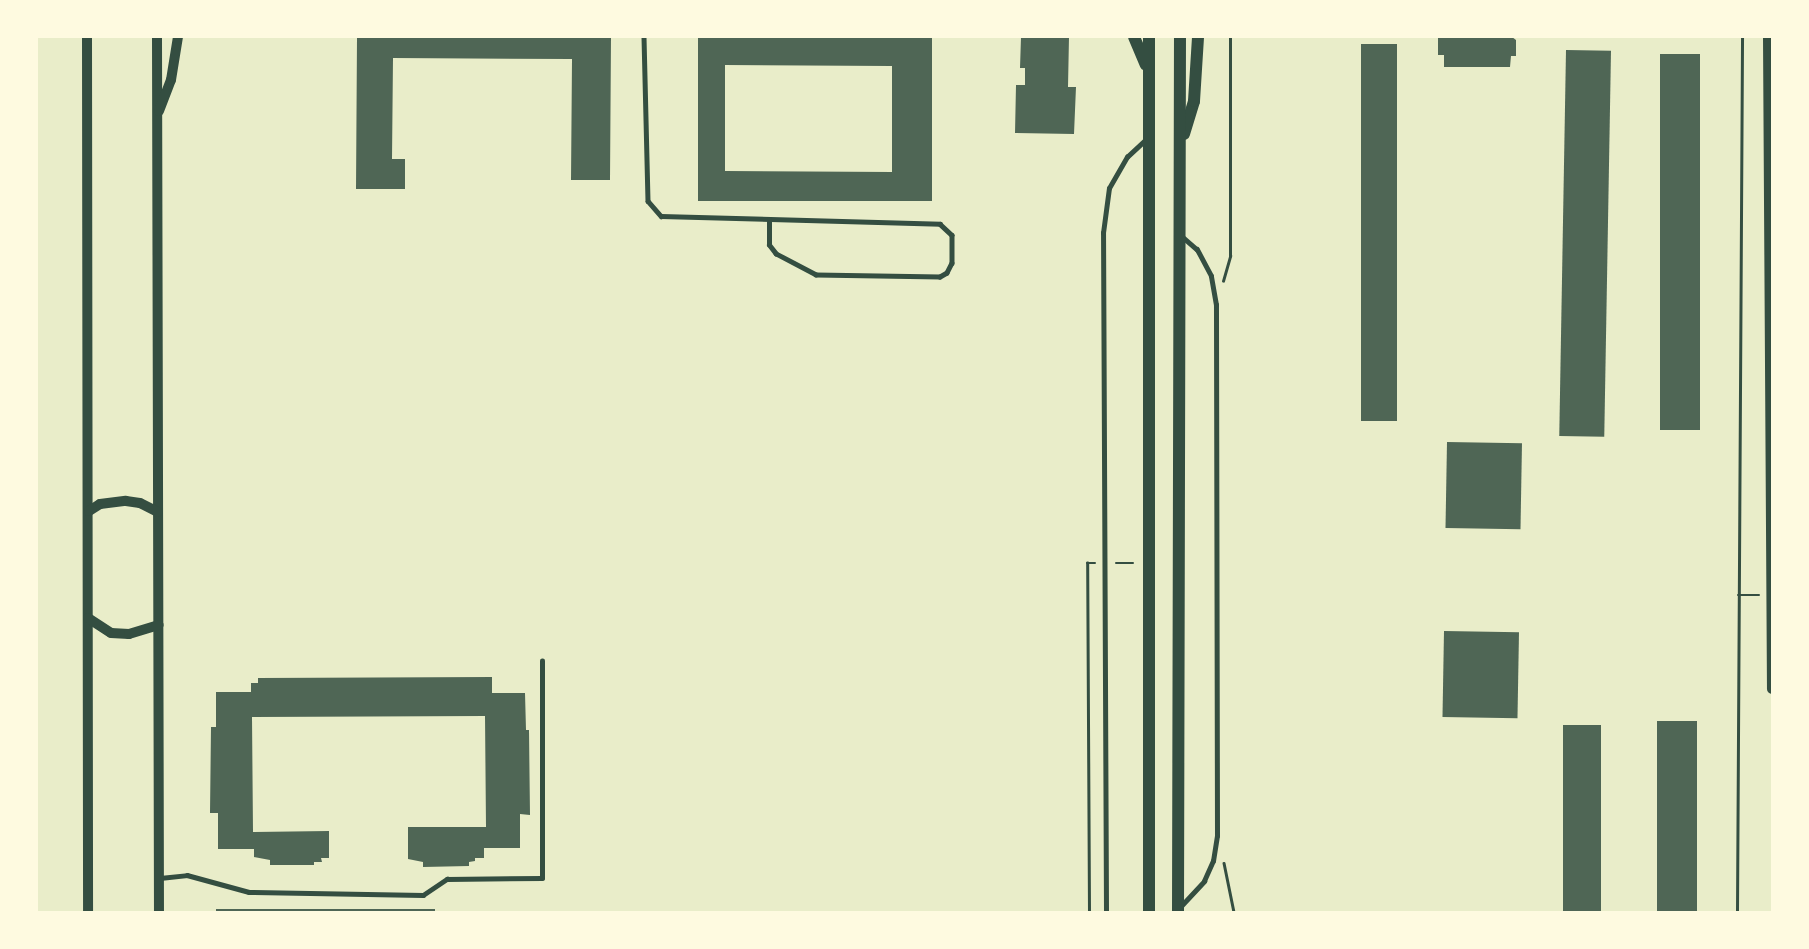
<!DOCTYPE html>
<style>
body{margin:0}
#map{position:relative;width:1809px;height:949px;overflow:hidden;background:#e9edc9;font-family:Arial,sans-serif}
div>[style]{position:absolute}
.building>*{inset:0;background:#4f6655;transform-origin:0 0}
.path>*{height:2.5px;margin:-1.25px;padding:0 1.25px;transform-origin:1.25px;border-radius:1.25px;background:#344e41}
.service>*{height:4.5px;margin:-2.25px;padding:0 2.25px;transform-origin:2.25px;border-radius:2.25px;background:#344e41}
.tertiary>*{height:10px;margin:-5px;padding:0 5px;transform-origin:5px;border-radius:5px;background:#344e41}
.secondary>*{height:12px;margin:-6px;padding:0 6px;transform-origin:6px;border-radius:6px;background:#344e41}
span{translate:-50% -50%;white-space:nowrap;text-align:center;line-height:1.15;-webkit-text-stroke:5px #fefae0;paint-order:stroke}
.frame{position:absolute;inset:0;border:38px solid #fefae0;pointer-events:none}
</style>
<div id="map">
<div class="building">
<div style="clip-path:polygon(357px 37px,611px 37px,610px 180px,571px 180px,572px 59px,393px 58px,392px 159px,405px 159px,405px 189px,356px 189px)"></div>
<div style="clip-path:polygon(evenodd,698px 37px,932px 37px,932px 201px,698px 201px,698px 37px,725px 65px,892px 66px,892px 172px,725px 171px,725px 65px)"></div>
<div style="clip-path:polygon(1021px 37px,1069px 37px,1068px 87px,1076px 87px,1074px 134px,1015px 133px,1016px 85px,1025px 85px,1025px 68px,1020px 68px)"></div>
<div style="clip-path:polygon(1512px 37px,1516px 40px,1516px 56px,1511px 56px,1510px 67px,1444px 67px,1444px 55px,1438px 55px,1438px 38px)"></div>
<div style="left:1361px;top:44px;width:36px;height:377px"></div>
<div style="left:1566px;top:50px;width:45px;height:386px;rotate:1deg"></div>
<div style="left:1660px;top:54px;width:40px;height:376px"></div>
<div style="left:1447px;top:442px;width:75px;height:86px;rotate:1deg"></div>
<div style="left:1444px;top:631px;width:75px;height:86px;rotate:1deg"></div>
<div style="clip-path:polygon(492px 677px,492px 693px,525px 693px,526px 730px,529px 730px,530px 815px,520px 814px,520px 848px,484px 848px,484px 858px,475px 858px,475px 861px,469px 862px,469px 866px,423px 867px,423px 862px,408px 859px,408px 827px,486px 827px,485px 716px,252px 717px,253px 832px,329px 831px,329px 858px,321px 858px,322px 862px,314px 862px,314px 865px,270px 865px,270px 860px,254px 857px,254px 849px,218px 849px,218px 813px,210px 813px,211px 727px,216px 727px,216px 692px,251px 692px,251px 683px,258px 683px,258px 678px)"></div>
<div style="left:1657px;top:721px;width:40px;height:191px"></div>
<div style="left:1563px;top:725px;width:38px;height:187px"></div>
<div style="left:216px;top:909px;width:219px;height:3px"></div>
</div>
<div class="path">
<div style="left:1223px;top:281px;width:26px;rotate:-74deg"></div>
<div style="left:1230px;top:256px;width:219px;rotate:-90deg"></div>
<div style="left:1116px;top:563px;width:17px"></div>
<div style="left:1738px;top:595px;width:21px"></div>
<div style="left:1224px;top:863px;width:50px;rotate:78.5deg"></div>
<div style="left:1089px;top:912px;width:349px;rotate:-90.3deg"></div>
<div style="left:1087px;top:563px;width:8px"></div>
<div style="left:1737px;top:912px;width:875px;rotate:-89.67deg"></div>
</div>
<div class="service">
<div style="left:644px;top:37px;width:164px;rotate:88.6deg"></div>
<div style="left:648px;top:201px;width:20px;rotate:49deg"></div>
<div style="left:661px;top:216px;width:279px;rotate:1.6deg"></div>
<div style="left:940px;top:224px;width:16px;rotate:43deg"></div>
<div style="left:952px;top:235px;width:28px;rotate:90deg"></div>
<div style="left:952px;top:263px;width:11px;rotate:117deg"></div>
<div style="left:947px;top:273px;width:8px;rotate:150deg"></div>
<div style="left:940px;top:277px;width:124px;rotate:-179.1deg"></div>
<div style="left:816px;top:275px;width:45px;rotate:-152.3deg"></div>
<div style="left:776px;top:254px;width:11px;rotate:-128deg"></div>
<div style="left:769px;top:245px;width:25px;rotate:-90deg"></div>
<div style="left:160px;top:878px;width:27px;rotate:-6deg"></div>
<div style="left:187px;top:875px;width:64px;rotate:15.3deg"></div>
<div style="left:249px;top:892px;width:174px;rotate:1deg"></div>
<div style="left:423px;top:895px;width:29px;rotate:-34deg"></div>
<div style="left:447px;top:879px;width:95px;rotate:-0.6deg"></div>
<div style="left:542px;top:878px;width:217px;rotate:-90deg"></div>
<div style="left:1181px;top:906px;width:34px;rotate:-47deg"></div>
<div style="left:1204px;top:881px;width:22px;rotate:-66deg"></div>
<div style="left:1213px;top:861px;width:25px;rotate:-81deg"></div>
<div style="left:1217px;top:836px;width:531px;rotate:-90.11deg"></div>
<div style="left:1216px;top:305px;width:29px;rotate:-100deg"></div>
<div style="left:1211px;top:276px;width:30px;rotate:-118deg"></div>
<div style="left:1197px;top:250px;width:20px;rotate:-139deg"></div>
<div style="left:1106px;top:912px;width:679px;rotate:-90.25deg"></div>
<div style="left:1103px;top:233px;width:45px;rotate:-82.4deg"></div>
<div style="left:1109px;top:188px;width:36px;rotate:-60deg"></div>
<div style="left:1127px;top:157px;width:26px;rotate:-43deg"></div>
</div>
<div class="tertiary">
<div style="left:87px;top:37px;width:875px;rotate:89.93deg"></div>
<div style="left:157px;top:37px;width:875px;rotate:89.87deg"></div>
<div style="left:1768px;top:37px;width:652px;rotate:89.65deg"></div>
<div style="left:159px;top:111px;width:33px;rotate:-69deg"></div>
<div style="left:171px;top:80px;width:44px;rotate:-80.8deg"></div>
<div style="left:89px;top:511px;width:13px;rotate:-32deg"></div>
<div style="left:100px;top:504px;width:26px;rotate:-7deg"></div>
<div style="left:126px;top:501px;width:14px;rotate:8deg"></div>
<div style="left:140px;top:503px;width:20px;rotate:27deg"></div>
<div style="left:88px;top:618px;width:27px;rotate:33deg"></div>
<div style="left:111px;top:633px;width:18px;rotate:3deg"></div>
<div style="left:129px;top:634px;width:31px;rotate:-17deg"></div>
</div>
<div class="secondary">
<div style="left:1134px;top:37px;width:30px;rotate:67deg"></div>
<div style="left:1149px;top:37px;width:875px;rotate:90deg"></div>
<div style="left:1184px;top:134px;width:34px;rotate:-73deg"></div>
<div style="left:1194px;top:101px;width:64px;rotate:-86.4deg"></div>
<div style="left:1178px;top:912px;width:875px;rotate:-89.87deg"></div>
</div>
<div class="frame"></div>
</div>
